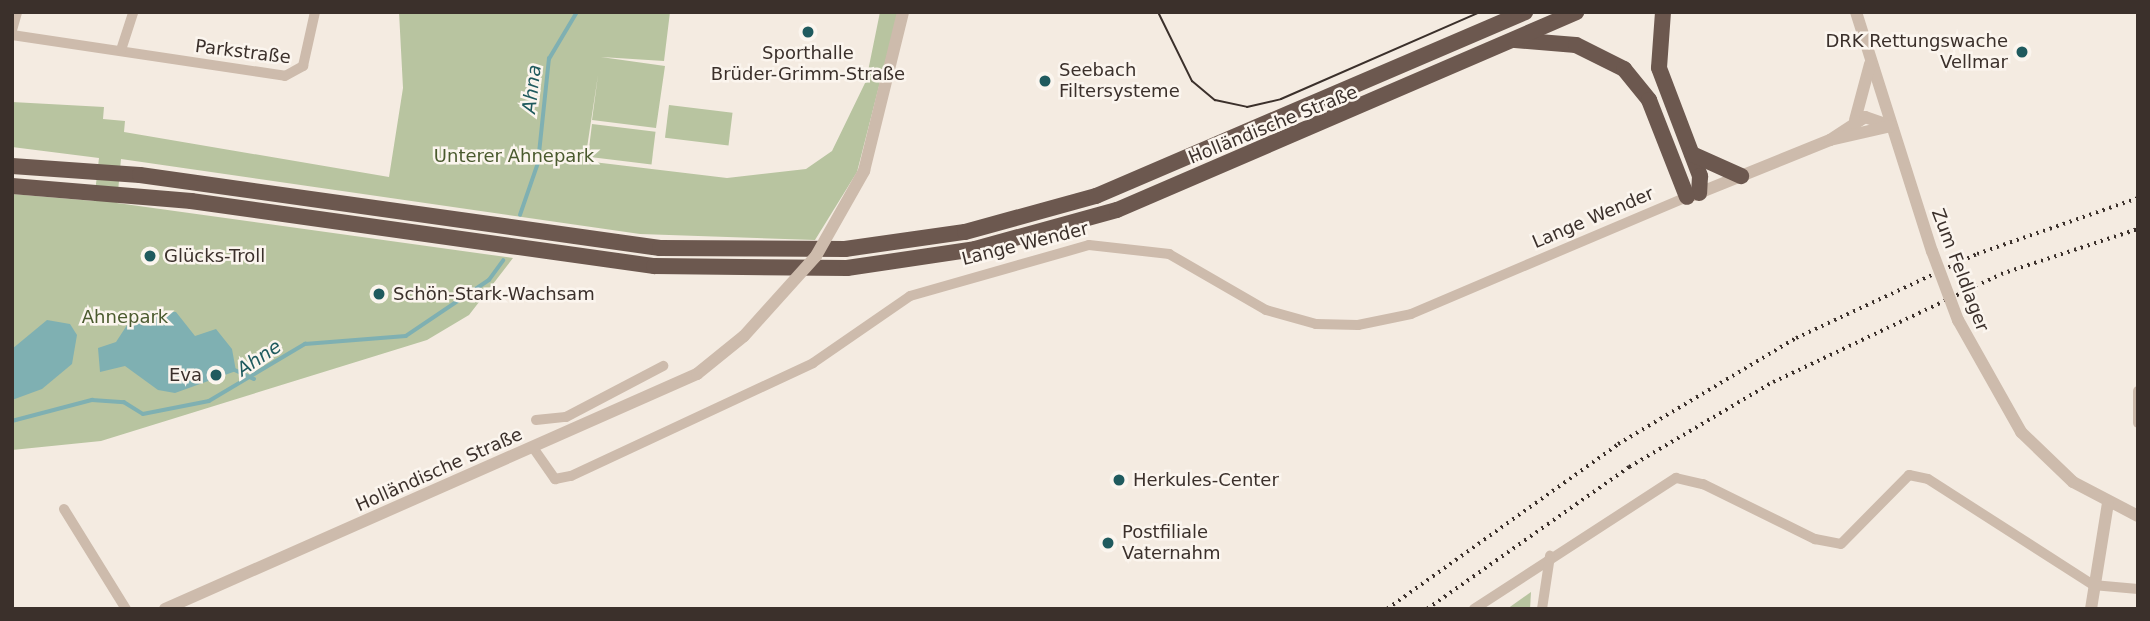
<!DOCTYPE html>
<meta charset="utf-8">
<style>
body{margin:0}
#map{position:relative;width:2150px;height:621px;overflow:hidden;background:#f4ebe1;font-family:"DejaVu Sans",sans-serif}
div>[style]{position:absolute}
.green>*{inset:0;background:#b8c4a0;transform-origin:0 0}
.water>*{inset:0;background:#7fb0b2}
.stream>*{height:3.5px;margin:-1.75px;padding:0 1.75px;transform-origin:1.75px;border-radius:1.75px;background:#7fb0b2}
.minor>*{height:10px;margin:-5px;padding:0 5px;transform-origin:5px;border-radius:5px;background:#cdbbac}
.tertiary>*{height:12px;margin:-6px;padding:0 6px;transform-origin:6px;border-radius:6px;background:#cdbbac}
.trunk>*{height:16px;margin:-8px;padding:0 8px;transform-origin:8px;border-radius:8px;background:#6c584f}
.tram>*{height:2px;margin:-1px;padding:0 1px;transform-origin:1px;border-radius:1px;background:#3b302b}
.rail>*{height:3.5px;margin-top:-1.75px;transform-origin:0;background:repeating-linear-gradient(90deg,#3b302b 0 2px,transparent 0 7px)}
.tertiary-bridge>*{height:12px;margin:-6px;padding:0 6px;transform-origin:6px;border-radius:6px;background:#cdbbac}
.dots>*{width:19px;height:19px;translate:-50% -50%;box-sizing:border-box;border:4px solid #fbf5ee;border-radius:50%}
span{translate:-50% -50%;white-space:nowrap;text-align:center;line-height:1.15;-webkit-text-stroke:5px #fbf5ee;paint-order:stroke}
.poi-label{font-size:18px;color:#3b302b}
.right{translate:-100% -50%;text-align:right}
.left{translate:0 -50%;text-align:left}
.street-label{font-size:18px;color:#3b302b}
.park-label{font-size:18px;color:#4a5a2e}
.water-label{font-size:19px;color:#1f5a5e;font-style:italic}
.frame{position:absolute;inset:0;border:14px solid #3b302b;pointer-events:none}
</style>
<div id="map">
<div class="green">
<div style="clip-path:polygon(399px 12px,670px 12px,664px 61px,601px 57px,665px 66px,656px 128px,592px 120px,598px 75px,585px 161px,727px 178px,806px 169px,832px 151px,866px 81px,880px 12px,898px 12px,857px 172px,815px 240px,640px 234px,121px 159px,117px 203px,513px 258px,469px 315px,427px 340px,101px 441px,12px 450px,12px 194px,94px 201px,99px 158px,12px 147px,12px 102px,104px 107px,103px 119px,125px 121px,124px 132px,389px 177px,403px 88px)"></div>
<div style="left:669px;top:105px;width:64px;height:33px;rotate:7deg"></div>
<div style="left:592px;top:124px;width:64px;height:33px;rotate:7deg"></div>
<div style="clip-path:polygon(1531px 592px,1530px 609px,1507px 609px)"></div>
</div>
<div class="water">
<div style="clip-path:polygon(147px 311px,176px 312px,195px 336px,216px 329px,232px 349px,236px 371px,175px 393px,158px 390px,125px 366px,100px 372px,98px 348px,116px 342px,131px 319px)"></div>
<div style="clip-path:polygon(47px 320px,70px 324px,77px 335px,72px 364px,42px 389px,12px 400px,12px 349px)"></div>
</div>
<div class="stream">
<div style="left:520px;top:215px;width:55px;rotate:-70.9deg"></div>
<div style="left:538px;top:163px;width:105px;rotate:-84deg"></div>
<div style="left:549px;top:59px;width:55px;rotate:-59.2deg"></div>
<div style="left:235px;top:370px;width:21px;rotate:25deg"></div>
<div style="left:12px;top:421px;width:83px;rotate:-14.7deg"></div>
<div style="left:92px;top:400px;width:32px;rotate:4deg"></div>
<div style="left:124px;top:402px;width:22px;rotate:32deg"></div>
<div style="left:143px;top:414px;width:67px;rotate:-11.1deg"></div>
<div style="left:209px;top:401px;width:112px;rotate:-30.7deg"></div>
<div style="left:305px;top:344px;width:101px;rotate:-4.5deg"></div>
<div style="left:406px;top:336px;width:100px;rotate:-34deg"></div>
<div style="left:489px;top:280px;width:24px;rotate:-54deg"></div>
</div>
<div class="minor">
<div style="left:12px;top:30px;width:19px;rotate:-74deg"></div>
<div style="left:12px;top:35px;width:276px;rotate:8.5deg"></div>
<div style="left:285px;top:76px;width:21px;rotate:-29deg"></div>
<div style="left:303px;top:66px;width:55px;rotate:-77.5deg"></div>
<div style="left:121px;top:50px;width:40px;rotate:-72deg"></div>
<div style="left:2138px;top:391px;width:32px;rotate:90deg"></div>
<div style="left:536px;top:420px;width:30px;rotate:-6deg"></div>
<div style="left:566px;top:417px;width:110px;rotate:-27.7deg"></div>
<div style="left:534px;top:449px;width:37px;rotate:55deg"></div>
<div style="left:555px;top:479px;width:16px;rotate:-11deg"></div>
<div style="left:571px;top:476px;width:267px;rotate:-25deg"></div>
<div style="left:813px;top:363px;width:118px;rotate:-34.6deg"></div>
<div style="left:910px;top:296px;width:186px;rotate:-15.9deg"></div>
<div style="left:1089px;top:245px;width:81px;rotate:6.4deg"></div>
<div style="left:1169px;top:254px;width:112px;rotate:30deg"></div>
<div style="left:1266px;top:310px;width:52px;rotate:15.6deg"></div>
<div style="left:1316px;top:324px;width:42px;rotate:1.4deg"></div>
<div style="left:1358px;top:325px;width:54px;rotate:-11.7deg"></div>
<div style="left:1411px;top:314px;width:300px;rotate:-23deg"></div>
<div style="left:64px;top:509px;width:118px;rotate:58.2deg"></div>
<div style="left:1474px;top:609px;width:241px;rotate:-33deg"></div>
<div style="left:1676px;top:478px;width:28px;rotate:13deg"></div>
<div style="left:1703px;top:484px;width:125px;rotate:26.2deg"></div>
<div style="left:1815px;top:539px;width:26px;rotate:11deg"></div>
<div style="left:1841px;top:544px;width:97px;rotate:-45.4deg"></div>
<div style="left:1909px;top:475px;width:19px;rotate:12deg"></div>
<div style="left:1928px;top:479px;width:196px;rotate:32.7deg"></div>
<div style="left:2093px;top:585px;width:45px;rotate:5.1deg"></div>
<div style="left:1542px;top:609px;width:54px;rotate:-81.4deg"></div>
</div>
<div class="tertiary">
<div style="left:1856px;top:12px;width:251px;rotate:72.4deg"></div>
<div style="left:1855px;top:120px;width:58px;rotate:-75deg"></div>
<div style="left:1830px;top:140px;width:42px;rotate:-33.3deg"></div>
<div style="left:1865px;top:117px;width:28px;rotate:19deg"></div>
<div style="left:864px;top:171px;width:164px;rotate:-76.2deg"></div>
<div style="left:1694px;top:195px;width:147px;rotate:-22deg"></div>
<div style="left:1830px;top:140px;width:63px;rotate:-12.9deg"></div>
<div style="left:1958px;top:320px;width:129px;rotate:60.6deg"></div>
<div style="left:2021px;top:432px;width:72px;rotate:43.9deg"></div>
<div style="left:2073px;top:482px;width:73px;rotate:27.6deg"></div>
<div style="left:165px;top:609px;width:582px;rotate:-23.83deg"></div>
<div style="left:697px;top:374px;width:60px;rotate:-39deg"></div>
<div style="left:2091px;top:609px;width:107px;rotate:-80.9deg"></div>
</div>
<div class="trunk">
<div style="left:1663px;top:12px;width:56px;rotate:94.1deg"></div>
<div style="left:1659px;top:68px;width:116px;rotate:69.2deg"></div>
<div style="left:1700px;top:176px;width:17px;rotate:93deg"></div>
<div style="left:1515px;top:40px;width:61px;rotate:4.7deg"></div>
<div style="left:1576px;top:45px;width:54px;rotate:26.6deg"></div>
<div style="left:1624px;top:69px;width:40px;rotate:51deg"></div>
<div style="left:1649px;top:100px;width:104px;rotate:68.6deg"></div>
<div style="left:1692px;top:154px;width:54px;rotate:24.2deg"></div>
<div style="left:12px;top:166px;width:128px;rotate:4deg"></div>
<div style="left:140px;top:175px;width:525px;rotate:7.99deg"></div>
<div style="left:660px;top:248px;width:185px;rotate:0.3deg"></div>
<div style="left:845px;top:249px;width:121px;rotate:-8.1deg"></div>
<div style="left:965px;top:232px;width:136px;rotate:-15.4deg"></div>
<div style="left:1096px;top:196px;width:467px;rotate:-23.2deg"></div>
<div style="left:12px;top:186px;width:180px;rotate:4.8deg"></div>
<div style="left:191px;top:201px;width:468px;rotate:8deg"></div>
<div style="left:654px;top:266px;width:193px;rotate:0.6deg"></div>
<div style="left:847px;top:268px;width:129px;rotate:-8.4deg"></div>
<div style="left:975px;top:249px;width:147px;rotate:-15.4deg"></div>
<div style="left:1117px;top:210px;width:500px;rotate:-23.3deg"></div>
</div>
<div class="tram">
<div style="left:1158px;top:12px;width:77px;rotate:63.8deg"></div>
<div style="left:1192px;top:81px;width:30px;rotate:40deg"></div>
<div style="left:1215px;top:100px;width:33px;rotate:12deg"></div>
<div style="left:1247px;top:107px;width:35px;rotate:-13deg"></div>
<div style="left:1281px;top:99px;width:217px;rotate:-23.6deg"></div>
</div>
<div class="rail">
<div style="left:1387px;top:609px;width:284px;rotate:-35.5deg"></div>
<div style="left:1618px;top:444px;width:207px;rotate:-30.8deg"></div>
<div style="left:1796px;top:338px;width:200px;rotate:-24.9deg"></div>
<div style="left:1977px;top:254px;width:170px;rotate:-19.2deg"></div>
<div style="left:1427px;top:609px;width:247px;rotate:-35.1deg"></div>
<div style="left:1629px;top:467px;width:167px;rotate:-30.6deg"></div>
<div style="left:1773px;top:382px;width:252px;rotate:-25.3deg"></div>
<div style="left:2001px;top:274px;width:144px;rotate:-18.2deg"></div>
</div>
<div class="tertiary-bridge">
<div style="left:1932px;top:251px;width:74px;rotate:69.4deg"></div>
<div style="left:744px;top:336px;width:108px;rotate:-48deg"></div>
<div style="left:816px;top:256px;width:98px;rotate:-60.5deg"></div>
</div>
<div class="dots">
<div style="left:808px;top:32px;background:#1f5a5e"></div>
<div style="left:2022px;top:52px;background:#1f5a5e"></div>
<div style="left:1045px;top:81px;background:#1f5a5e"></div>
<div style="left:150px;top:256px;background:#1f5a5e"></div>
<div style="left:379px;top:294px;background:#1f5a5e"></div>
<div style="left:216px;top:375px;background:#1f5a5e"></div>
<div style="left:1119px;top:480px;background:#1f5a5e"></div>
<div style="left:1108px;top:543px;background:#1f5a5e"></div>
</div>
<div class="poi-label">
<span class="right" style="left:2008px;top:52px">DRK Rettungswache<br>Vellmar</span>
<span style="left:808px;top:64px">Sporthalle<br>Brüder-Grimm-Straße</span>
<span class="left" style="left:1059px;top:81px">Seebach<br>Filtersysteme</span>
<span class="left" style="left:164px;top:256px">Glücks-Troll</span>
<span class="left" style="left:393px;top:294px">Schön-Stark-Wachsam</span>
<span class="right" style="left:202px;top:375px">Eva</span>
<span class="left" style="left:1133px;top:480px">Herkules-Center</span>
<span class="left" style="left:1122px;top:543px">Postfiliale<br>Vaternahm</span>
</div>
<div class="street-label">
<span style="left:243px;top:52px;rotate:7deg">Parkstraße</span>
<span style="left:1273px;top:125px;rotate:-22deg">Holländische Straße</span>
<span style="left:1593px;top:218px;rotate:-23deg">Lange Wender</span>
<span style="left:1025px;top:244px;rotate:-14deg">Lange Wender</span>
<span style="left:1960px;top:270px;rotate:69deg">Zum Feldlager</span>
<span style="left:439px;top:470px;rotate:-24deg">Holländische Straße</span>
</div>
<div class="park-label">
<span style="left:514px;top:156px">Unterer Ahnepark</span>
<span style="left:125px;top:317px">Ahnepark</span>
</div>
<div class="water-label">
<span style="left:532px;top:89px;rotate:-83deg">Ahna</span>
<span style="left:259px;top:358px;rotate:-34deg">Ahne</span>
</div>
<div class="frame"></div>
</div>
